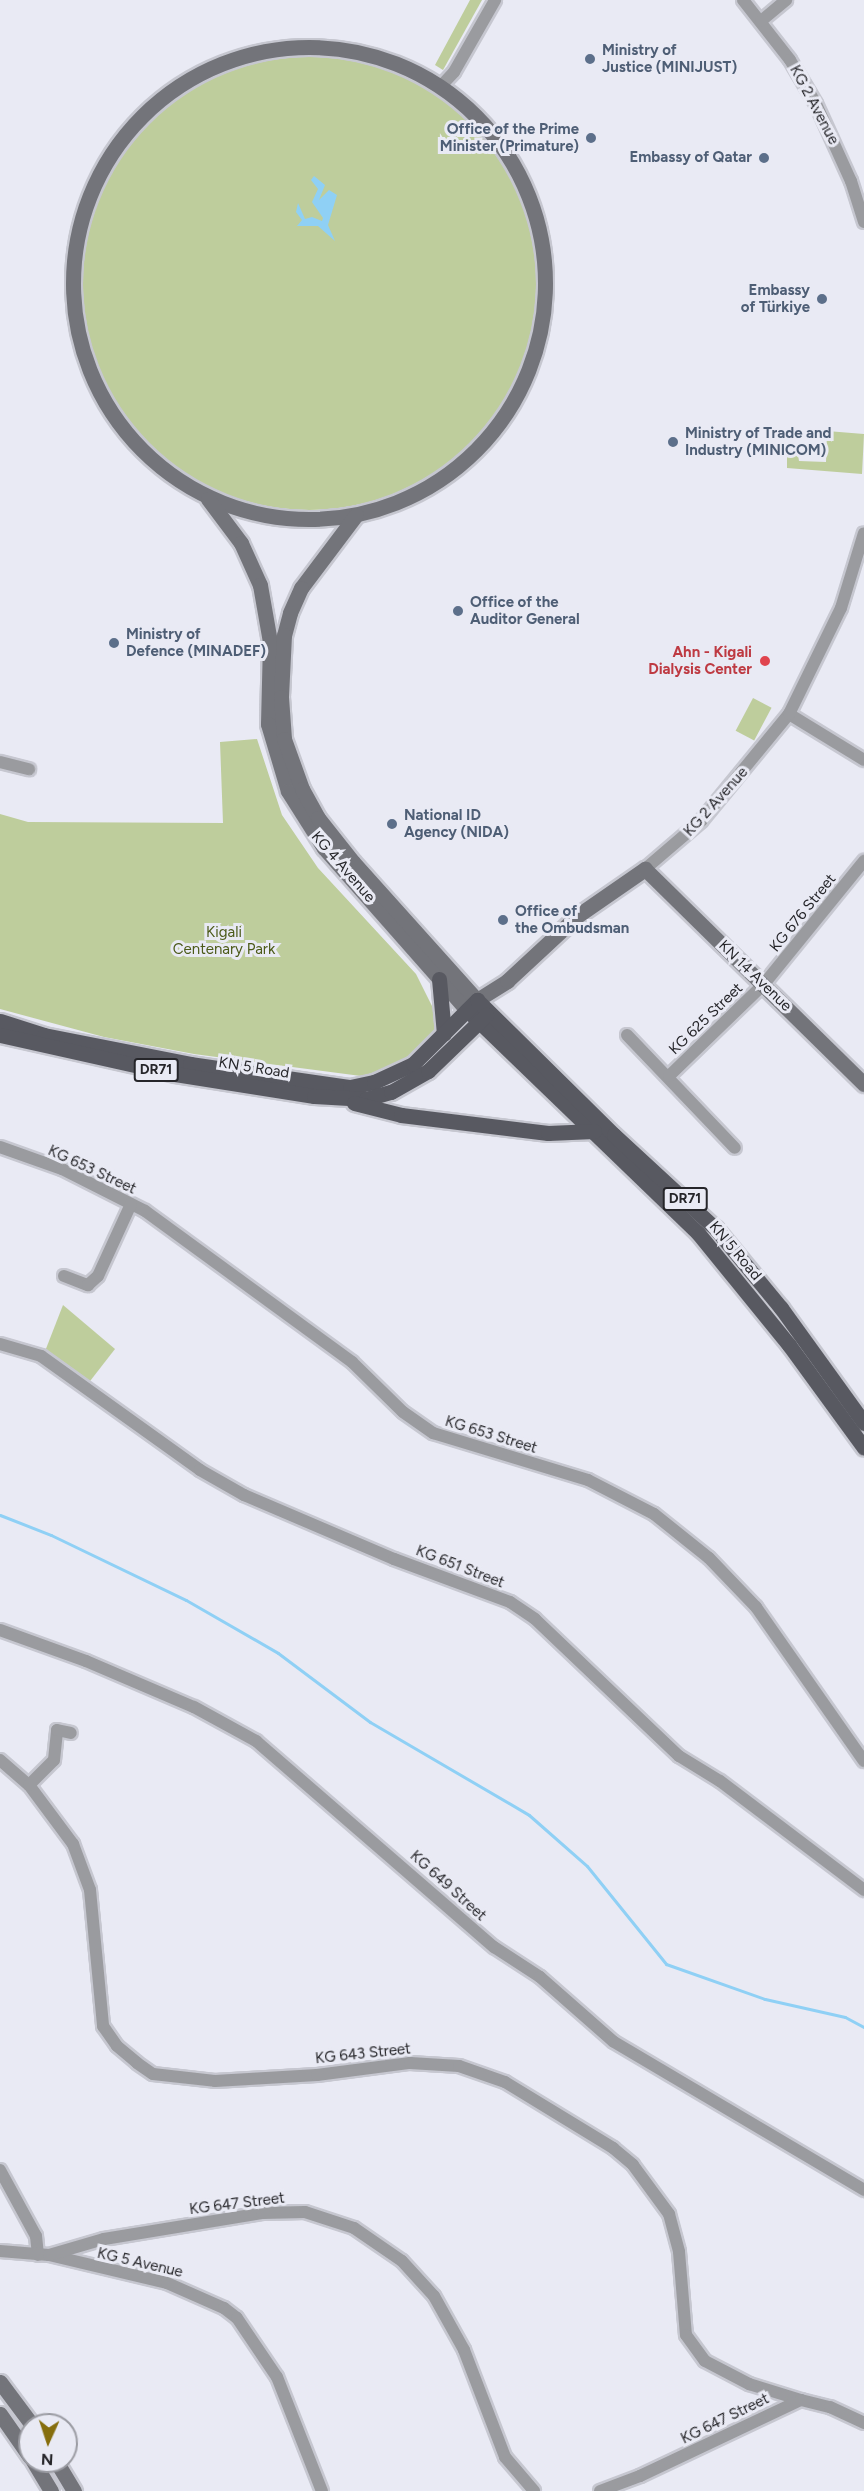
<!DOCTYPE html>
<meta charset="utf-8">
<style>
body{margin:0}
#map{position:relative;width:864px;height:2491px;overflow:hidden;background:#e9eaf4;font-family:Figtree,sans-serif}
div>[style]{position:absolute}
.green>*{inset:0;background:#becd9c;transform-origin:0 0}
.round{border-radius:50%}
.water>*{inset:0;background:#8fd0f5}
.stream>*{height:3px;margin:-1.5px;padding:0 1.5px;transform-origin:1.5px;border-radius:1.5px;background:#8fd0f5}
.roads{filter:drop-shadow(2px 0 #c6c7d0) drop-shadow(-2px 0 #c6c7d0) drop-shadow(0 2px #c6c7d0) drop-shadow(0 -2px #c6c7d0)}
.street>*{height:12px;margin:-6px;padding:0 6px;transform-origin:6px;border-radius:6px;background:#9a9b9f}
.secondary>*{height:15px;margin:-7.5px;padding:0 7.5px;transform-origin:7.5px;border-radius:7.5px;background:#73747a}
.secondary>.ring{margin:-7.5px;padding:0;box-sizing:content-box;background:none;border:15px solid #73747a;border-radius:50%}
.primary>*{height:15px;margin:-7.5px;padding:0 7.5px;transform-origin:7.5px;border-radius:7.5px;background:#585961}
.dots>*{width:16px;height:16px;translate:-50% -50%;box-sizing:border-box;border:3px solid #e9eaf4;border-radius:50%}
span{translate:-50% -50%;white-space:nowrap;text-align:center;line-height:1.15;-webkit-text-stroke:6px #e9eaf4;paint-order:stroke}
.shield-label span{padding:2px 4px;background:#e9eaf4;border:2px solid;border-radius:4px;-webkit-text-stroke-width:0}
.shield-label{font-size:14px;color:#26262a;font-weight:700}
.service-label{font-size:15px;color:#4e5e75;font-weight:700}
.left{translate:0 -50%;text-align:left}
.right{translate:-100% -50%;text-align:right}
.street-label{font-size:15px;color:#26262a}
.health-label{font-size:15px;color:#be3a42;font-weight:700}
.park-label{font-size:15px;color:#4b5a18}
.north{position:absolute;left:18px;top:2413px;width:60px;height:60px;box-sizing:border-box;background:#e9eaf4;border:2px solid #9b9ca3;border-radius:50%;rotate:183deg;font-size:16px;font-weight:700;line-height:24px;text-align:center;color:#26262a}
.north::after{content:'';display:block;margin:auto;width:21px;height:27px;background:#866e0d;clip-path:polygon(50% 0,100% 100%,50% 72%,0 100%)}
</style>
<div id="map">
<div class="green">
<div style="clip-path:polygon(470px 0,482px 0,443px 70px,435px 65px)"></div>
<div class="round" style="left:81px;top:54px;width:456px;height:456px"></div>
<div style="clip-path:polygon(827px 431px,864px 434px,862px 474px,787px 468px,787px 455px,798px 455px,799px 461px,826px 462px)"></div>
<div style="left:753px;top:698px;width:21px;height:37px;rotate:28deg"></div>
<div style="clip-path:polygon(257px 739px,282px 815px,318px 868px,416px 974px,434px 1010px,437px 1033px,399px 1066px,361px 1076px,194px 1054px,104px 1037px,0 1009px,0 814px,28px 822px,223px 823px,220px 742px)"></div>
<div style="clip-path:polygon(63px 1305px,115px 1349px,87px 1385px,42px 1359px)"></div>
</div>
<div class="water">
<div style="clip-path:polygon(314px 176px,325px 185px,319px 200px,329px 190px,337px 195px,328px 225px,335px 241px,318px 226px,297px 226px,302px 220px,296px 212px,298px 203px,305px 219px,312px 217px,322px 221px,323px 218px,312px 202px,318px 189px,311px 180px)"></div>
</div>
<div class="stream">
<div style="left:0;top:1515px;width:55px;rotate:21.4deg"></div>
<div style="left:51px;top:1535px;width:150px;rotate:25.7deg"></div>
<div style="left:186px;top:1600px;width:106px;rotate:29.9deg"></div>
<div style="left:278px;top:1653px;width:115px;rotate:36.9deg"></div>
<div style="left:370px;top:1722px;width:184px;rotate:30.3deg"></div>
<div style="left:529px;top:1815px;width:77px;rotate:41.3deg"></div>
<div style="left:587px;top:1866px;width:126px;rotate:51.1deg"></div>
<div style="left:666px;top:1964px;width:105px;rotate:19.5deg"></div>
<div style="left:765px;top:1999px;width:82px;rotate:12.7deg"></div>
<div style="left:845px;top:2017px;width:21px;rotate:28deg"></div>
</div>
<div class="roads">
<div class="street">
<div style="left:743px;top:0;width:76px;rotate:51.9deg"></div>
<div style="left:790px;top:60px;width:51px;rotate:59.4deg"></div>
<div style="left:816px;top:104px;width:85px;rotate:65.6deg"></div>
<div style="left:851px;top:181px;width:43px;rotate:72.4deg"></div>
<div style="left:761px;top:21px;width:33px;rotate:-40deg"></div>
<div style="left:441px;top:86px;width:19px;rotate:-47deg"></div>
<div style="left:454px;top:72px;width:83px;rotate:-60.3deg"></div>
<div style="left:789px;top:714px;width:88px;rotate:31.5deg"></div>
<div style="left:0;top:762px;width:30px;rotate:14deg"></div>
<div style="left:645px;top:869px;width:74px;rotate:-40.6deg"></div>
<div style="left:701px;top:821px;width:139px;rotate:-50.6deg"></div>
<div style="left:789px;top:714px;width:118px;rotate:-63.9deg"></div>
<div style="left:841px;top:608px;width:78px;rotate:-73deg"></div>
<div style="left:627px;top:1035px;width:156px;rotate:46.3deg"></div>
<div style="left:669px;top:1076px;width:132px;rotate:-44.1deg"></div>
<div style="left:764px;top:984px;width:159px;rotate:-50.9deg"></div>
<div style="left:0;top:1147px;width:66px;rotate:19.5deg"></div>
<div style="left:62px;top:1169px;width:93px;rotate:26.8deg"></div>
<div style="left:145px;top:1211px;width:256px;rotate:36.1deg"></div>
<div style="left:352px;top:1362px;width:71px;rotate:44.4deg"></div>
<div style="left:403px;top:1412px;width:37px;rotate:35deg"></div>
<div style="left:433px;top:1433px;width:162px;rotate:16.9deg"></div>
<div style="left:588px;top:1480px;width:74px;rotate:27.3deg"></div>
<div style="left:654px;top:1514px;width:70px;rotate:38.7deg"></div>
<div style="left:709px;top:1558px;width:68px;rotate:46.2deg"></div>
<div style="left:756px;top:1607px;width:188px;rotate:55deg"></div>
<div style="left:64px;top:1276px;width:26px;rotate:21deg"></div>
<div style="left:88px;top:1285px;width:13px;rotate:-42deg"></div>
<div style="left:98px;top:1276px;width:79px;rotate:-65.4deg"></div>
<div style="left:0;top:1344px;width:43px;rotate:16.3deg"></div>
<div style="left:41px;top:1356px;width:196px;rotate:35.6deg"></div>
<div style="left:200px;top:1470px;width:51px;rotate:29.6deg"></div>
<div style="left:244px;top:1495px;width:163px;rotate:23.1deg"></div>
<div style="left:394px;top:1559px;width:124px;rotate:20.3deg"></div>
<div style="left:510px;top:1602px;width:30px;rotate:34deg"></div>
<div style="left:535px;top:1619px;width:199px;rotate:43.6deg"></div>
<div style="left:679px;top:1756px;width:48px;rotate:31.4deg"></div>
<div style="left:720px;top:1781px;width:181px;rotate:37.1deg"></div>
<div style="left:0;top:1630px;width:91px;rotate:19.8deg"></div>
<div style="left:86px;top:1661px;width:117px;rotate:23.1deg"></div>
<div style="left:194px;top:1707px;width:71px;rotate:28.7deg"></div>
<div style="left:256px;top:1741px;width:315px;rotate:40.9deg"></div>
<div style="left:494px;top:1947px;width:55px;rotate:33.1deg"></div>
<div style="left:540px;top:1977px;width:98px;rotate:41.3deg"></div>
<div style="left:614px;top:2042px;width:291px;rotate:30.6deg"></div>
<div style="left:0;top:1760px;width:38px;rotate:41deg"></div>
<div style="left:29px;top:1785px;width:74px;rotate:53.3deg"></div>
<div style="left:73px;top:1844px;width:49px;rotate:69.7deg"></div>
<div style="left:90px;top:1890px;width:137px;rotate:84.5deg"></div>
<div style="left:103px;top:2026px;width:24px;rotate:55deg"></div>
<div style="left:117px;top:2046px;width:26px;rotate:40deg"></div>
<div style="left:137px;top:2063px;width:19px;rotate:35deg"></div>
<div style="left:153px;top:2074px;width:62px;rotate:6.4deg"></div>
<div style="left:215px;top:2081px;width:102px;rotate:-3.4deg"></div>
<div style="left:317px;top:2075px;width:94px;rotate:-7.4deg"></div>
<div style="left:410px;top:2063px;width:49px;rotate:3.5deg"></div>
<div style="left:459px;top:2066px;width:49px;rotate:19.2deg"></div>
<div style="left:505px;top:2082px;width:127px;rotate:31.4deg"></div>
<div style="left:613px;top:2148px;width:26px;rotate:40deg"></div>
<div style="left:633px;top:2165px;width:61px;rotate:53.7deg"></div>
<div style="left:669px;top:2214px;width:39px;rotate:75deg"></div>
<div style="left:679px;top:2252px;width:83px;rotate:85.2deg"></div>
<div style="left:686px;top:2335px;width:32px;rotate:54deg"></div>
<div style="left:705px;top:2361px;width:50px;rotate:27.6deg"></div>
<div style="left:749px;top:2384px;width:54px;rotate:17.1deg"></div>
<div style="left:29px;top:1785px;width:35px;rotate:-45deg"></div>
<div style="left:54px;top:1760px;width:30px;rotate:-84deg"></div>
<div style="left:57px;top:1730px;width:14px;rotate:12deg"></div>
<div style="left:0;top:2170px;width:75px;rotate:61.4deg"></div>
<div style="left:36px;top:2236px;width:19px;rotate:84deg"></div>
<div style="left:0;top:2251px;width:49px;rotate:4.7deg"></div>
<div style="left:49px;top:2255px;width:121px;rotate:13.3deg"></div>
<div style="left:167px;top:2283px;width:62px;rotate:23.7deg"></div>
<div style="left:224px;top:2308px;width:16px;rotate:38deg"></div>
<div style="left:237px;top:2318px;width:71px;rotate:55.9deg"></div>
<div style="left:277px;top:2377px;width:123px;rotate:68.5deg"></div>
<div style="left:49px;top:2255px;width:57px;rotate:-16.2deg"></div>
<div style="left:104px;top:2239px;width:160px;rotate:-9.3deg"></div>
<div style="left:262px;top:2213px;width:43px;rotate:-1.3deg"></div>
<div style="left:305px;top:2212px;width:52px;rotate:18.1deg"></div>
<div style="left:354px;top:2228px;width:58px;rotate:34.5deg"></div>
<div style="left:402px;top:2261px;width:47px;rotate:47.6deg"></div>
<div style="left:434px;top:2296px;width:62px;rotate:60.9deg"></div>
<div style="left:464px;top:2350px;width:115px;rotate:69deg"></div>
<div style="left:505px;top:2457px;width:45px;rotate:49.5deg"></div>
<div style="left:600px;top:2491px;width:43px;rotate:-20.6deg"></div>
<div style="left:640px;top:2476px;width:178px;rotate:-25.3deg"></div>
<div style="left:801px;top:2400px;width:30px;rotate:14deg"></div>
<div style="left:830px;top:2407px;width:38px;rotate:25deg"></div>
</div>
<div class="secondary">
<div class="ring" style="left:73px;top:47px;width:457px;height:457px"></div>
<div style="left:208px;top:499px;width:55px;rotate:53.1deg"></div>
<div style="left:241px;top:543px;width:46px;rotate:65.7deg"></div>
<div style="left:260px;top:585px;width:58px;rotate:80deg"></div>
<div style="left:270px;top:642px;width:82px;rotate:91.4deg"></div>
<div style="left:268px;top:724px;width:70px;rotate:73.4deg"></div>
<div style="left:288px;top:791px;width:67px;rotate:57.7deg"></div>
<div style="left:324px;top:848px;width:216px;rotate:48.6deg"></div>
<div style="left:356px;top:515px;width:91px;rotate:127deg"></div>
<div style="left:301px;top:588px;width:27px;rotate:114deg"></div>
<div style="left:290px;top:613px;width:23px;rotate:105deg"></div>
<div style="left:284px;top:635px;width:62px;rotate:92.8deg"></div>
<div style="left:281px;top:697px;width:42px;rotate:85.9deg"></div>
<div style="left:284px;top:739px;width:53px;rotate:70.2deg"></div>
<div style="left:302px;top:789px;width:33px;rotate:61deg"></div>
<div style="left:318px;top:818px;width:56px;rotate:51.5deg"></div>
<div style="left:353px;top:862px;width:186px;rotate:48.1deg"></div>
<div style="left:477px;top:1000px;width:36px;rotate:-32deg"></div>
<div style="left:507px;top:981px;width:96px;rotate:-42.9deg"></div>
<div style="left:577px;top:916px;width:83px;rotate:-34.7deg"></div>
<div style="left:645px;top:869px;width:307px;rotate:44.5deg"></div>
<div style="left:0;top:2382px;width:54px;rotate:53.3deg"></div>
<div style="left:0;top:2414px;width:52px;rotate:55.1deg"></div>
<div style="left:33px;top:2461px;width:35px;rotate:59deg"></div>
<div style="left:56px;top:2461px;width:35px;rotate:59deg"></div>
</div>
<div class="primary">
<div style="left:439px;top:979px;width:55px;rotate:84.8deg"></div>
<div style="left:467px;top:1010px;width:321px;rotate:44deg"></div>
<div style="left:698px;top:1233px;width:144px;rotate:50.9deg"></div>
<div style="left:789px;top:1345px;width:127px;rotate:53.9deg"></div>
<div style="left:0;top:1021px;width:46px;rotate:17.7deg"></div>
<div style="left:44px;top:1035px;width:149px;rotate:11.2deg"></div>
<div style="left:190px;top:1064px;width:162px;rotate:8.2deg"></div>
<div style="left:350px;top:1087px;width:25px;rotate:-12deg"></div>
<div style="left:374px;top:1082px;width:43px;rotate:-24.8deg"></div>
<div style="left:413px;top:1064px;width:91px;rotate:-45deg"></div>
<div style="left:477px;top:1000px;width:192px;rotate:44.6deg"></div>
<div style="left:614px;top:1135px;width:139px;rotate:42.7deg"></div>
<div style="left:716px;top:1229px;width:102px;rotate:50.6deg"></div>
<div style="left:781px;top:1308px;width:142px;rotate:54.2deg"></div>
<div style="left:0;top:1035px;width:179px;rotate:12.6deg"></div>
<div style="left:175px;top:1074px;width:141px;rotate:9deg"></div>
<div style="left:314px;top:1096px;width:52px;rotate:3.3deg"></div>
<div style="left:366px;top:1099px;width:26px;rotate:-16deg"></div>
<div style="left:391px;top:1092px;width:43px;rotate:-29.6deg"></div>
<div style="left:428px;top:1071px;width:81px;rotate:-44deg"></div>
<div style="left:354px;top:1103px;width:49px;rotate:14.3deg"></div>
<div style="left:401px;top:1115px;width:148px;rotate:7deg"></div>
<div style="left:548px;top:1133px;width:46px;rotate:-2.5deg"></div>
</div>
</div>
<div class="dots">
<div style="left:590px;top:59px;background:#5c6f8a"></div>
<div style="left:591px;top:138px;background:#5c6f8a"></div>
<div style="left:764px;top:158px;background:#5c6f8a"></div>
<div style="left:822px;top:299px;background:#5c6f8a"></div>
<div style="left:673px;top:442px;background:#5c6f8a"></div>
<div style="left:458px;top:611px;background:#5c6f8a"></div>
<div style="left:114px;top:643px;background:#5c6f8a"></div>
<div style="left:765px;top:661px;background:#e0444e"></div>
<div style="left:392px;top:824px;background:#5c6f8a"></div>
<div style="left:503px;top:920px;background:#5c6f8a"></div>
</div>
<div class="shield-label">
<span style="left:156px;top:1070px">DR71</span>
<span style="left:685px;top:1199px">DR71</span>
</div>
<div class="service-label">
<span class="left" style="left:602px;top:59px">Ministry of<br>Justice (MINIJUST)</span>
<span class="right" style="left:579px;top:138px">Office of the Prime<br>Minister (Primature)</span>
<span class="right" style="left:752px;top:158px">Embassy of Qatar</span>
<span class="right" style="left:810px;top:299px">Embassy<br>of Türkiye</span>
<span class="left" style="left:685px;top:442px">Ministry of Trade and<br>Industry (MINICOM)</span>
<span class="left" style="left:470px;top:611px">Office of the<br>Auditor General</span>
<span class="left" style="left:126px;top:643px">Ministry of<br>Defence (MINADEF)</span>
<span class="left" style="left:404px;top:824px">National ID<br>Agency (NIDA)</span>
<span class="left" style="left:515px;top:920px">Office of<br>the Ombudsman</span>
</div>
<div class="street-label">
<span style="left:814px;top:105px;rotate:62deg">KG 2 Avenue</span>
<span style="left:716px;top:802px;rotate:-48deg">KG 2 Avenue</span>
<span style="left:343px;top:867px;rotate:49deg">KG 4 Avenue</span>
<span style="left:803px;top:913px;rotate:-51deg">KG 676 Street</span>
<span style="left:755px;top:976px;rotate:44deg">KN 14 Avenue</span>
<span style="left:706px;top:1019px;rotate:-44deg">KG 625 Street</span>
<span style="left:254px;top:1068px;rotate:9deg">KN 5 Road</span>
<span style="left:92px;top:1170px;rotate:25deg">KG 653 Street</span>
<span style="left:735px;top:1251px;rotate:50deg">KN 5 Road</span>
<span style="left:491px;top:1435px;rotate:17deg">KG 653 Street</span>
<span style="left:460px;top:1567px;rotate:21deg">KG 651 Street</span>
<span style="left:448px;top:1886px;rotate:42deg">KG 649 Street</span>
<span style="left:363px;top:2054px;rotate:-6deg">KG 643 Street</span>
<span style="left:237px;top:2204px;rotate:-7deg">KG 647 Street</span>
<span style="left:140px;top:2263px;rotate:13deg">KG 5 Avenue</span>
<span style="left:725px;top:2419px;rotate:-26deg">KG 647 Street</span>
</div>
<div class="health-label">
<span class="right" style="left:752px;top:661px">Ahn - Kigali<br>Dialysis Center</span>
</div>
<div class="park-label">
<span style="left:224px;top:941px">Kigali<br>Centenary Park</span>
</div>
<div class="north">N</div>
</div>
